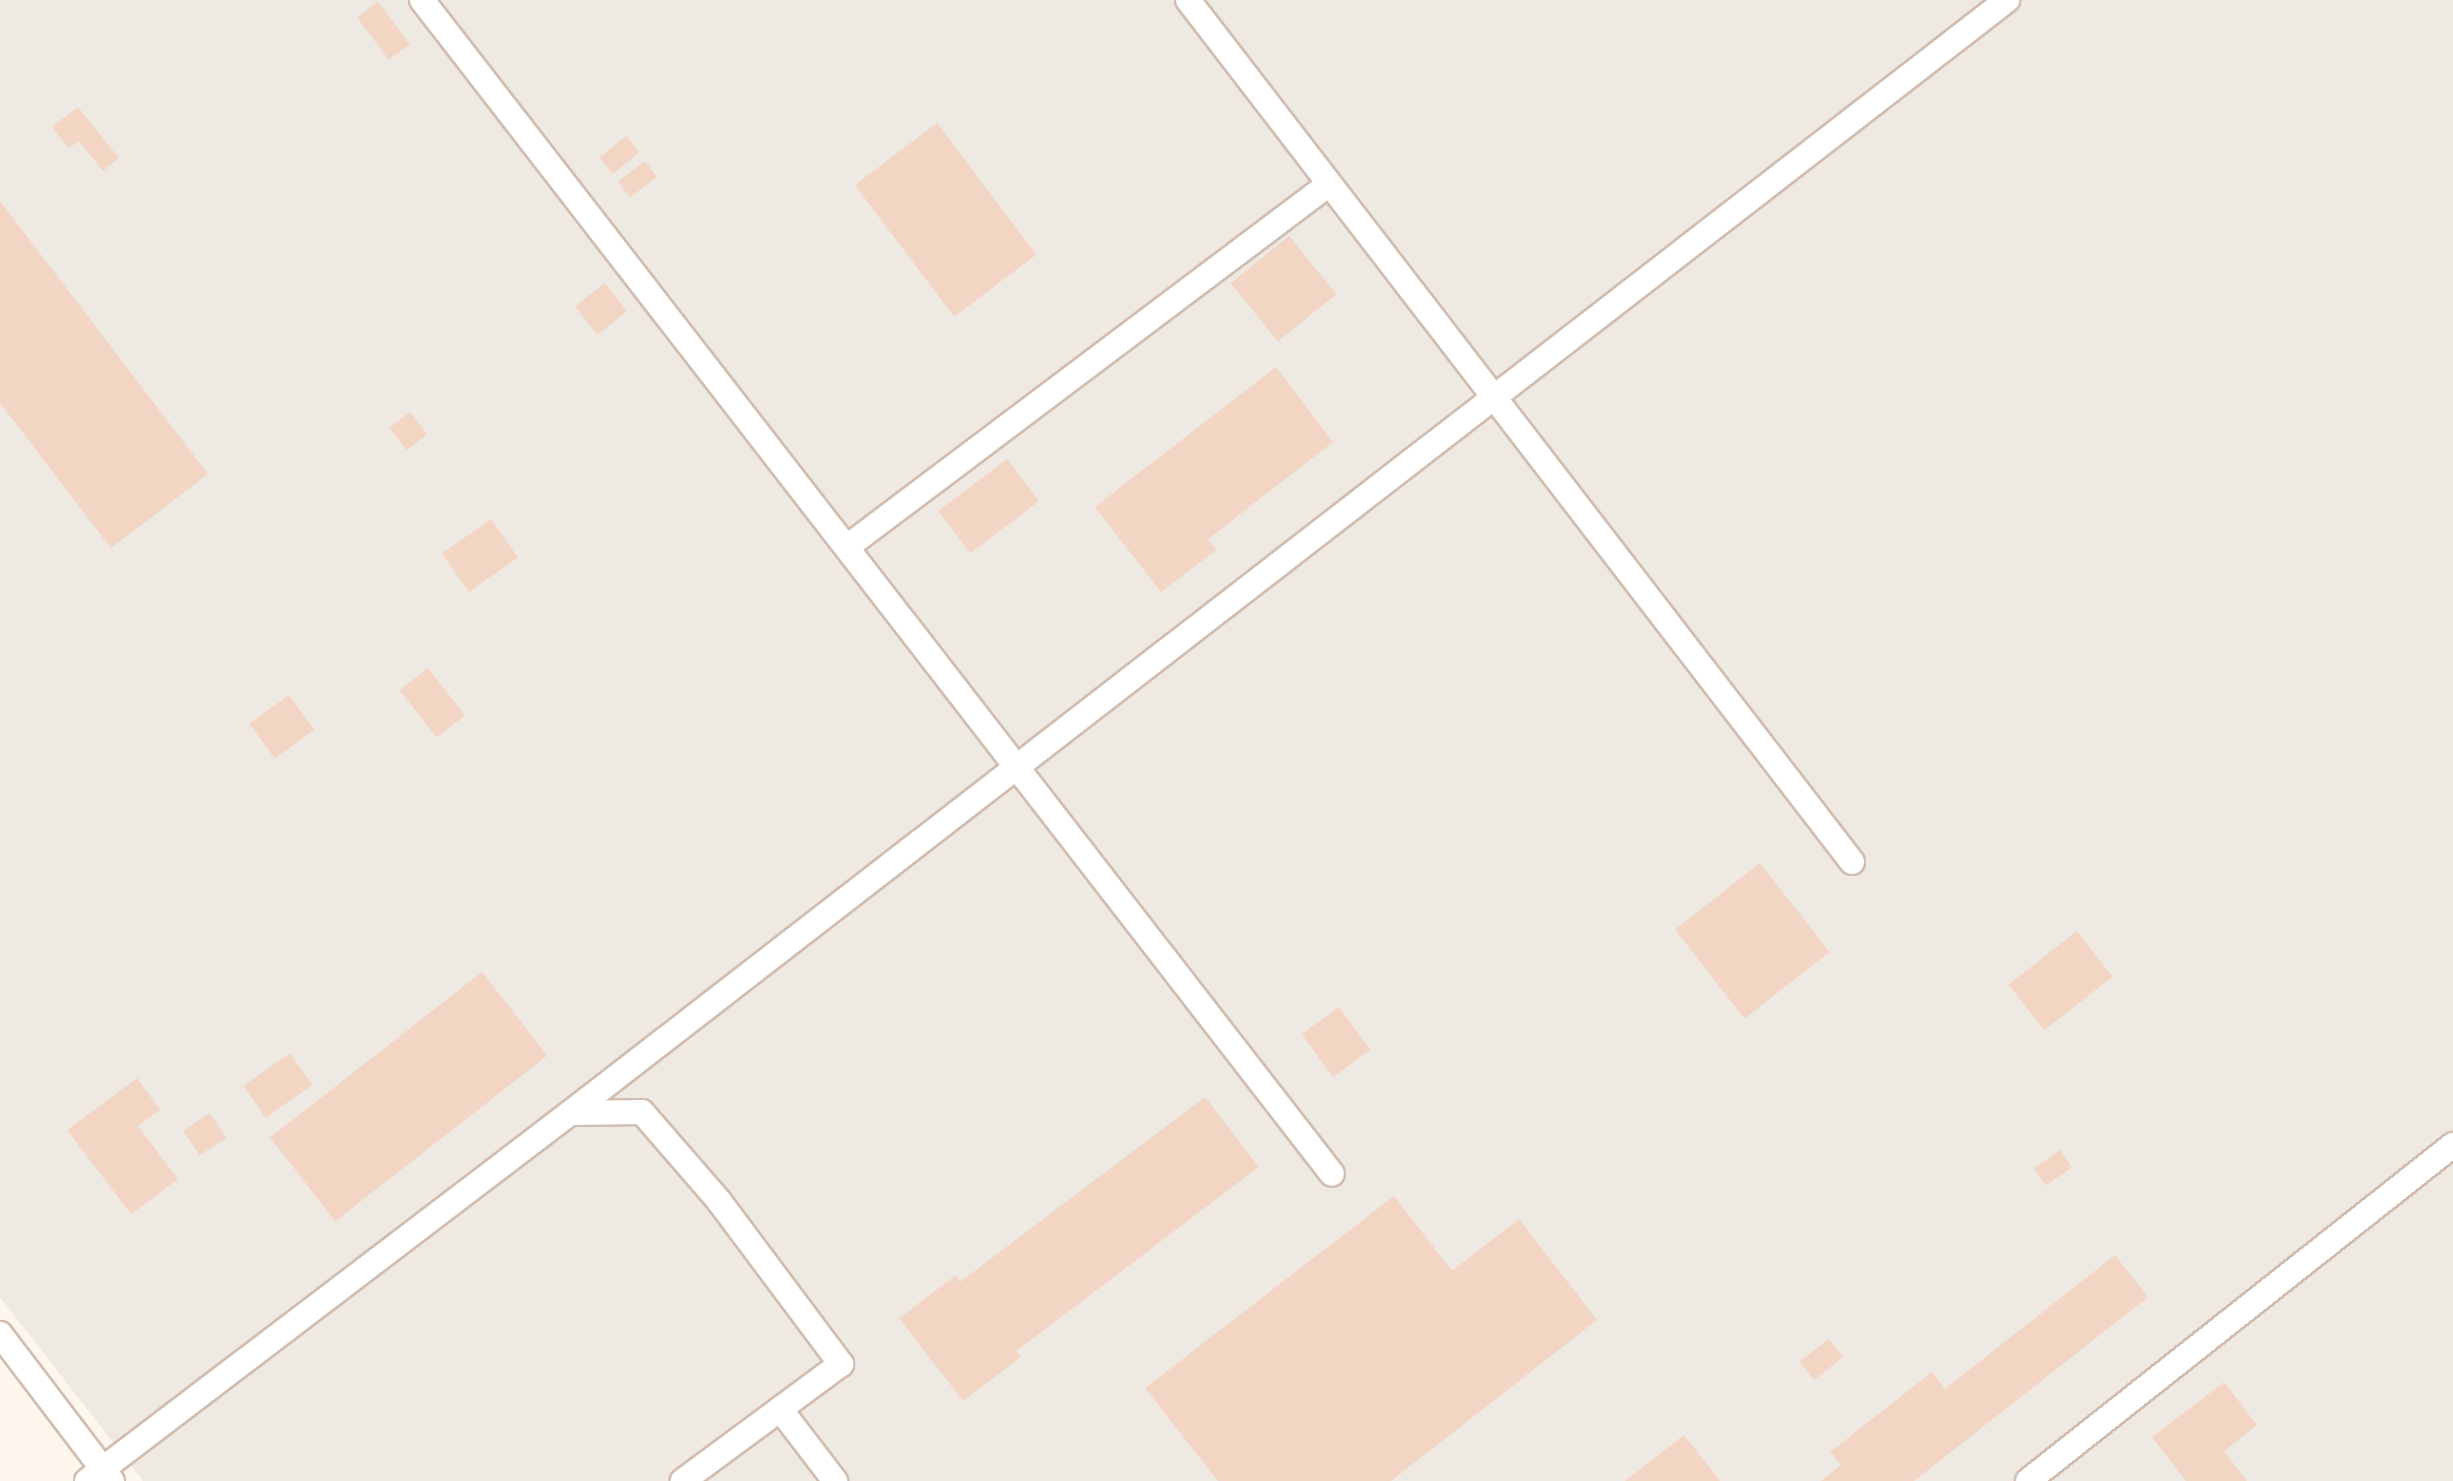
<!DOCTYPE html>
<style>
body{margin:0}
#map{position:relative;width:2453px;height:1481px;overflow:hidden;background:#fdf6ec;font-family:Inter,sans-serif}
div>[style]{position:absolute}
.industrial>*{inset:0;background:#efe9e4}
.building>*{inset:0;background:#f3d5c3;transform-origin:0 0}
.roads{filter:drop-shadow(2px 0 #d1beb0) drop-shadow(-2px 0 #d1beb0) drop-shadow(0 2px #d1beb0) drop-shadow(0 -2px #d1beb0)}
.service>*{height:24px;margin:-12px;padding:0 12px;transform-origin:12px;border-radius:12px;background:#fff}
span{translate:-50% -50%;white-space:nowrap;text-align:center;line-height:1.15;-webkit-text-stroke:8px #fffaf3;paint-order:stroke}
</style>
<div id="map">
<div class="industrial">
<div style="clip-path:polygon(0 0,2453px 0,2453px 1481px,143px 1481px,0 1297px)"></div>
</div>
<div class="building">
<div style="left:378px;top:2px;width:53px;height:26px;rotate:53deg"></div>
<div style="clip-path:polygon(78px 107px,119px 158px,103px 171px,79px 141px,69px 148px,52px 127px)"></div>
<div style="left:937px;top:123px;width:165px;height:103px;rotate:53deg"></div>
<div style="left:626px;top:136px;width:21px;height:34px;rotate:51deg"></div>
<div style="left:645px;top:161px;width:20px;height:34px;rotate:53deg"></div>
<div style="clip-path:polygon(0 201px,208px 474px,111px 548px,0 403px)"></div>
<div style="left:1289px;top:236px;width:75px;height:75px;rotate:51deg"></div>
<div style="left:605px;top:283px;width:36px;height:38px;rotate:52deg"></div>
<div style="clip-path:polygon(1276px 367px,1333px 442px,1208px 539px,1216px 550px,1161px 592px,1095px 507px)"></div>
<div style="left:410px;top:412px;width:28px;height:26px;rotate:52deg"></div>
<div style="left:1007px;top:459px;width:53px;height:86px;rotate:53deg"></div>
<div style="left:491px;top:519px;width:47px;height:60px;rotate:55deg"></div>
<div style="left:428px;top:668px;width:60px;height:36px;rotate:52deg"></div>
<div style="left:289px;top:695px;width:43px;height:49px;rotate:54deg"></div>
<div style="left:1760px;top:863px;width:113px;height:108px;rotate:52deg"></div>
<div style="left:2077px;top:931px;width:58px;height:87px;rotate:52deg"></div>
<div style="left:482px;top:972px;width:106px;height:269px;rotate:52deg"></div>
<div style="left:1339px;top:1007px;width:53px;height:46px;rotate:54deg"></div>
<div style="left:290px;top:1053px;width:39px;height:57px;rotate:55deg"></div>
<div style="clip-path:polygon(137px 1078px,160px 1110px,138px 1126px,178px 1179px,131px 1214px,67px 1130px)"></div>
<div style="clip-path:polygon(1205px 1097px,1259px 1167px,1016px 1351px,1021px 1357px,963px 1401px,899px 1318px,956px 1275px,960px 1282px)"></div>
<div style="left:210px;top:1113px;width:30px;height:32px;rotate:57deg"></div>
<div style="left:2060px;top:1150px;width:21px;height:32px;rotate:55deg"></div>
<div style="clip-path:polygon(1394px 1196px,1452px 1271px,1519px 1219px,1597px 1320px,1391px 1481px,1218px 1481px,1145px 1388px)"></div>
<div style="clip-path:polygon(2115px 1255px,2148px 1297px,1914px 1481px,1821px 1481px,1841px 1465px,1830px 1452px,1932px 1372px,1945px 1389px)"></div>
<div style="left:1829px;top:1339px;width:23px;height:37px;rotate:52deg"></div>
<div style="clip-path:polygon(2224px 1382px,2257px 1425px,2224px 1451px,2247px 1481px,2186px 1481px,2152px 1437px)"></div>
<div style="clip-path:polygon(1684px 1435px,1720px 1481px,1625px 1481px)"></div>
</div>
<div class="roads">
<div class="service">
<div style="left:422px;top:0;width:1485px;rotate:52.22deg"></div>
<div style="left:1188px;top:0;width:1088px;rotate:52.39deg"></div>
<div style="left:847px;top:547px;width:603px;rotate:-36.98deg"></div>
<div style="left:570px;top:1113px;width:1818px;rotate:-37.76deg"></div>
<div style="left:0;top:1334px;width:185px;rotate:52.7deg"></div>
<div style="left:780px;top:1409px;width:91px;rotate:52.6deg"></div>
<div style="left:87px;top:1481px;width:607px;rotate:-37.3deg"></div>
<div style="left:570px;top:1113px;width:72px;rotate:-0.8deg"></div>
<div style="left:642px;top:1112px;width:118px;rotate:49.1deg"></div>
<div style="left:719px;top:1201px;width:204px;rotate:53.2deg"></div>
<div style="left:841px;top:1364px;width:197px;rotate:143.5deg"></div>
<div style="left:2028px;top:1481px;width:542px;rotate:-38.33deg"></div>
</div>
</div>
</div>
